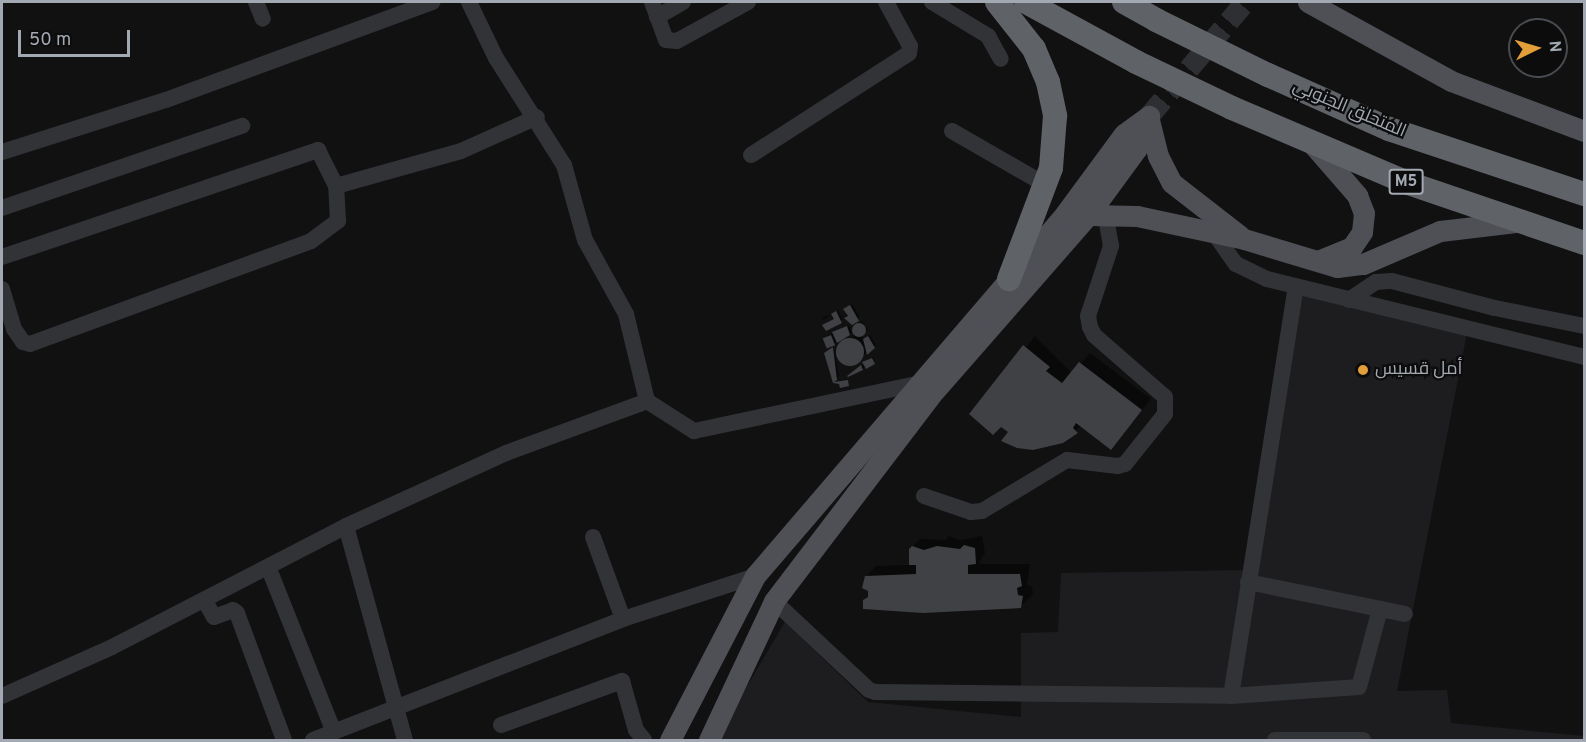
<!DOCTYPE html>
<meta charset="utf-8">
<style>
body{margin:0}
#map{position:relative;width:1586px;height:742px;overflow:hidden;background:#111112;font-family:Overpass,Cairo,sans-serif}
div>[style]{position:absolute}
.built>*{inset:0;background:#1d1d1f}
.shadow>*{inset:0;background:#0007}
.building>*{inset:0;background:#404145;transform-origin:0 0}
.round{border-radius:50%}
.major-tunnel>*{height:21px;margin-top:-10.5px;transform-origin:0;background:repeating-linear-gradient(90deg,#2e2f32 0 21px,transparent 0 31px)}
.minor>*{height:16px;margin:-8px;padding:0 8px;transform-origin:8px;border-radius:8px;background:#323337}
.major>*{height:21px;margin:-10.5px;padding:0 10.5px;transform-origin:10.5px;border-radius:10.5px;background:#4e5056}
.highway>*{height:24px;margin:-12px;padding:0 12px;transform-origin:12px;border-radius:12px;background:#5f6267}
.highway-bridge>*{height:24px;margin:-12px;padding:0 12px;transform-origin:12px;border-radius:12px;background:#5f6267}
.dots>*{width:16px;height:16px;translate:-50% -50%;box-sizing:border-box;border:3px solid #0c0c0d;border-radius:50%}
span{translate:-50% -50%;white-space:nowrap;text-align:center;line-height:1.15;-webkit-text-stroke:4.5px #0c0c0d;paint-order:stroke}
.shield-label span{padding:2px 4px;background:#0c0c0d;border:2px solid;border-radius:4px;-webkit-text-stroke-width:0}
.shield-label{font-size:16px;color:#a3a9b2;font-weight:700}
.street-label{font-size:18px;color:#a3a9b2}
.poi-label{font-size:18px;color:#a3a9b2}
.left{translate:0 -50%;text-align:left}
.frame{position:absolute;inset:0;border:3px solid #a3a9b2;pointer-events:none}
.north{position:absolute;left:1508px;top:18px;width:60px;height:60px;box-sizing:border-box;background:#0c0c0d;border:2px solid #484b4f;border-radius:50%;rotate:85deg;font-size:16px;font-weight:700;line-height:24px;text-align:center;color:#a3a9b2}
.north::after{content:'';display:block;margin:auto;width:21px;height:27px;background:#e29e39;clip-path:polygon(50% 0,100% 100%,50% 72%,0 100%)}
.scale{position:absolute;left:18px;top:30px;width:112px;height:27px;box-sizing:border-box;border:3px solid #a3a9b2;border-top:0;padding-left:8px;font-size:18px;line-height:21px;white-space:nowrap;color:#a3a9b2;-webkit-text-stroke:4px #0c0c0d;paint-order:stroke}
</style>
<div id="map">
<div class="built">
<div style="clip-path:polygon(1294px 287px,1468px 328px,1397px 691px,1447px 690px,1451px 723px,1584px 736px,1584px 740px,715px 740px,785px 622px,868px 702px,1021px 717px,1021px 633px,1058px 632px,1061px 573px,1252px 570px)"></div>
</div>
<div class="shadow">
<div style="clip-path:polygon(852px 304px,860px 317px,848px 322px,845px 310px)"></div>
<div style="clip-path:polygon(838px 310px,843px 320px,841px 321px,835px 318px)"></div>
<div style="clip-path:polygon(828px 315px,829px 316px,823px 320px,822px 318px)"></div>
<div style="clip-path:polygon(862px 321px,868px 330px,861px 335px,865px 339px,870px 335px,876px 345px,853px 364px,845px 363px,838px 348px,854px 336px,853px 327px)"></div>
<div style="clip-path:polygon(849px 325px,852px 332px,834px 344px,823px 338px)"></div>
<div style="clip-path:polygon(1035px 336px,1072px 373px,1090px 353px,1151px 399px,1111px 448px,1082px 426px,1049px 446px,971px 414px)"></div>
<div style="clip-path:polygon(834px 347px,839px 376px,834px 381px,828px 351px)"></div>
<div style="clip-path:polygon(874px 357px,874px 363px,854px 373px,866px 361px)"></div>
<div style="clip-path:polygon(949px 536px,960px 540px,982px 536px,985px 553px,978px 564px,1030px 564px,1027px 585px,1032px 587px,1033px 594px,1022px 605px,923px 611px,866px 610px,864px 601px,870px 595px,866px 577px,876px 566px,910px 565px,910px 550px,920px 539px,945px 540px)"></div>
</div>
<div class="building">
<div style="clip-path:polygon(850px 305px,859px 321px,852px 325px,844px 318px,848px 316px,843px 309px)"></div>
<div style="clip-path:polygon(836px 311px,842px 323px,826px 331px,822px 325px,834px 319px,831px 314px)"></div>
<div class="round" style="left:852px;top:323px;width:14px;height:14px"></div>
<div style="clip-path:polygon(847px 326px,850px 335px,837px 343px,832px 332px)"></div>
<div style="left:831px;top:335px;width:11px;height:9px;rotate:68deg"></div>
<div style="clip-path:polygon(868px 336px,875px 348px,867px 355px,863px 339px)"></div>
<div class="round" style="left:836px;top:338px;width:28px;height:28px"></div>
<div style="clip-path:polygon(1023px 345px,1050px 367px,1046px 371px,1062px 383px,1079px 362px,1142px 410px,1111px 450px,1076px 423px,1073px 428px,1078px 433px,1063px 443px,1033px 450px,1017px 448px,1001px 441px,1008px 432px,1001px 427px,993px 435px,969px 414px)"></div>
<div style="clip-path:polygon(833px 347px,837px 380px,834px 382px,848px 380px,849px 386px,840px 388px,839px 384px,833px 383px,824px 353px)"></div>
<div style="clip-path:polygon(872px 358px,875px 364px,866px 369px,862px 362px)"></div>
<div style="clip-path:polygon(861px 365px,863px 370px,848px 377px,847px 376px)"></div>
<div style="clip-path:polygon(964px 545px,975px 548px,976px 564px,968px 565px,968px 574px,1020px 574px,1022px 586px,1017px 588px,1018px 595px,1023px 596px,1021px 608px,923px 613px,863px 609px,863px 600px,868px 597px,868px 591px,862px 588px,865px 576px,916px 574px,916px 565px,909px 565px,909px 549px,912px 546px,924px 550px,937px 546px,960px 549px)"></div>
</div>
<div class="major-tunnel">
<div style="left:1149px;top:116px;width:149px;rotate:-49.9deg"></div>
</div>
<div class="minor">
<div style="left:256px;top:2px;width:18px;rotate:68deg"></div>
<div style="left:469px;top:2px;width:62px;rotate:64.3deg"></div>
<div style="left:496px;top:58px;width:127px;rotate:57.6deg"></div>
<div style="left:564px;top:165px;width:78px;rotate:74.4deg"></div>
<div style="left:585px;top:240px;width:85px;rotate:61deg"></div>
<div style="left:626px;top:314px;width:89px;rotate:76.4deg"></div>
<div style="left:652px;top:2px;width:40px;rotate:69.8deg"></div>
<div style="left:666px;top:40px;width:11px;rotate:5deg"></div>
<div style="left:677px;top:41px;width:81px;rotate:-28.8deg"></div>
<div style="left:932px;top:2px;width:66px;rotate:31.3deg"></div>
<div style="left:988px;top:36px;width:26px;rotate:61deg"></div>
<div style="left:657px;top:17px;width:30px;rotate:-30deg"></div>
<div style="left:952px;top:131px;width:108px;rotate:29.9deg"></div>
<div style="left:2px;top:152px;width:172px;rotate:-17.6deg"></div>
<div style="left:166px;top:100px;width:284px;rotate:-20.2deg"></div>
<div style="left:751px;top:155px;width:188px;rotate:-32.8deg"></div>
<div style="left:909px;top:53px;width:7px;rotate:-82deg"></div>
<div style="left:910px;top:46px;width:50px;rotate:-118.6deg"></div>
<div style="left:2px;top:208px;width:254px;rotate:-18.9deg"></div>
<div style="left:1214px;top:233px;width:38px;rotate:55deg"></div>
<div style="left:1236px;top:264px;width:34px;rotate:26deg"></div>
<div style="left:1267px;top:279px;width:326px;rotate:13.8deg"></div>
<div style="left:2px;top:257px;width:334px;rotate:-18.7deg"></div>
<div style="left:318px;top:150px;width:40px;rotate:63.4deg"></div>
<div style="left:336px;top:186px;width:130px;rotate:-15.6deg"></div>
<div style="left:461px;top:151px;width:83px;rotate:-24.1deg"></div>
<div style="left:2px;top:289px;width:42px;rotate:73.3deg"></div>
<div style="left:14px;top:329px;width:16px;rotate:55deg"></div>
<div style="left:23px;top:342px;width:7px;rotate:16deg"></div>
<div style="left:30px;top:344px;width:299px;rotate:-20.1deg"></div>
<div style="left:311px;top:241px;width:34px;rotate:-37deg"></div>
<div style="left:338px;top:221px;width:35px;rotate:-93deg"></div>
<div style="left:1349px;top:300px;width:32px;rotate:-34deg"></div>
<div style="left:1376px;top:282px;width:16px;rotate:-4deg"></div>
<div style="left:1392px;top:281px;width:106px;rotate:14.7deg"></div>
<div style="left:1495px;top:308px;width:91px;rotate:11.4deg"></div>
<div style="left:924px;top:496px;width:50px;rotate:18.8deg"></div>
<div style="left:971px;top:512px;width:11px;rotate:-5deg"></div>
<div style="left:982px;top:511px;width:99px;rotate:-31deg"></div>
<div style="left:1067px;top:460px;width:51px;rotate:6.7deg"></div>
<div style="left:1118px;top:466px;width:7px;rotate:-16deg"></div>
<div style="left:1125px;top:464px;width:64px;rotate:-51.3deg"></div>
<div style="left:1165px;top:414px;width:17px;rotate:-90deg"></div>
<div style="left:1165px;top:397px;width:94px;rotate:-138.9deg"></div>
<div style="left:1094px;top:335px;width:9px;rotate:-117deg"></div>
<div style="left:1090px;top:327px;width:11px;rotate:-100deg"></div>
<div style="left:1088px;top:316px;width:74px;rotate:-71.8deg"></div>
<div style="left:1111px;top:246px;width:34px;rotate:-100deg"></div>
<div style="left:346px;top:526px;width:222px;rotate:74.6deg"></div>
<div style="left:593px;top:537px;width:87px;rotate:69.9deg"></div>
<div style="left:269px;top:569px;width:175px;rotate:68.3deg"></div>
<div style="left:1248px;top:582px;width:160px;rotate:11.5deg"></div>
<div style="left:205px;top:601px;width:18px;rotate:61deg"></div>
<div style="left:214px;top:617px;width:20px;rotate:-20deg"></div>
<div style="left:233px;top:610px;width:5px;rotate:37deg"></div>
<div style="left:237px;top:613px;width:135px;rotate:69.7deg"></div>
<div style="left:774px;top:601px;width:130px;rotate:43.1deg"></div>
<div style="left:869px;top:690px;width:6px;rotate:18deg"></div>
<div style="left:875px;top:692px;width:356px;rotate:0.6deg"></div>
<div style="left:1231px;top:696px;width:415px;rotate:-81deg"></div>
<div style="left:2px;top:696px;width:120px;rotate:-24deg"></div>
<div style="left:112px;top:647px;width:263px;rotate:-27.3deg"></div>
<div style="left:346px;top:526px;width:176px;rotate:-24.5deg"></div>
<div style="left:506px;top:453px;width:150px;rotate:-20.2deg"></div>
<div style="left:647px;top:401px;width:56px;rotate:32.6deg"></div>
<div style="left:694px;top:431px;width:232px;rotate:-11.9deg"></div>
<div style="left:1231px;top:696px;width:128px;rotate:-4deg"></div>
<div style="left:1359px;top:687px;width:81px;rotate:-74.9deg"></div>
<div style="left:501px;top:725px;width:129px;rotate:-20deg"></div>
<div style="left:622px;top:681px;width:51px;rotate:74.1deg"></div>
<div style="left:636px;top:730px;width:13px;rotate:51deg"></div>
<div style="left:313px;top:740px;width:333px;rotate:-21.3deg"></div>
<div style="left:623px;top:619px;width:139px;rotate:-18deg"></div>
<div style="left:1275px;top:740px;width:88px"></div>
</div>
<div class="major">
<div style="left:1308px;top:2px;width:163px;rotate:28.9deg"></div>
<div style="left:1451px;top:81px;width:142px;rotate:20.6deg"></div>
<div style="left:1149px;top:120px;width:37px;rotate:76deg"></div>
<div style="left:1158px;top:156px;width:30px;rotate:63deg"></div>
<div style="left:1172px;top:183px;width:86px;rotate:37.9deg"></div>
<div style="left:1310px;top:141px;width:72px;rotate:49deg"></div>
<div style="left:1357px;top:195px;width:19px;rotate:69deg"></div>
<div style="left:1364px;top:213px;width:19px;rotate:96deg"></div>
<div style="left:1362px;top:232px;width:18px;rotate:124deg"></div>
<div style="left:1352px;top:247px;width:35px;rotate:158deg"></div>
<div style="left:1088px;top:215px;width:49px;rotate:1.2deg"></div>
<div style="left:1137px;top:216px;width:109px;rotate:12.1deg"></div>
<div style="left:1244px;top:239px;width:97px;rotate:16.8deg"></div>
<div style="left:1337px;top:267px;width:26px;rotate:-7deg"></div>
<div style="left:1363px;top:264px;width:84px;rotate:-23.2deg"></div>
<div style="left:1440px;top:231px;width:78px;rotate:-6.7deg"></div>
<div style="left:670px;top:740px;width:185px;rotate:-62.6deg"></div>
<div style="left:755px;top:576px;width:477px;rotate:-49.4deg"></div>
<div style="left:1065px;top:214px;width:99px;rotate:-53.6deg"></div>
<div style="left:1124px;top:134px;width:31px;rotate:-36deg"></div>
<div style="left:709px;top:740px;width:153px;rotate:-64.9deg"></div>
<div style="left:774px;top:601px;width:265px;rotate:-52.7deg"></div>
<div style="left:935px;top:390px;width:232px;rotate:-48.8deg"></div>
<div style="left:1088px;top:215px;width:83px;rotate:-53.8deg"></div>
<div style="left:1137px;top:148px;width:34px;rotate:-69deg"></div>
</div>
<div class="highway">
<div style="left:997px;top:2px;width:60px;rotate:51.8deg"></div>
<div style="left:1034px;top:49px;width:36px;rotate:67deg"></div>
<div style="left:1048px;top:82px;width:35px;rotate:78deg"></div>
<div style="left:1055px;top:116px;width:52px;rotate:94.4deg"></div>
<div style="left:1051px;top:168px;width:119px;rotate:110.7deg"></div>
<div style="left:1026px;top:2px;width:125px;rotate:28.6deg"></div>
<div style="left:1124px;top:2px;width:37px;rotate:29deg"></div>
<div style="left:1268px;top:75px;width:133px;rotate:24.1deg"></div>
<div style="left:1389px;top:129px;width:206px;rotate:18.4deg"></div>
<div style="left:1232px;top:108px;width:191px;rotate:23.1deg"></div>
<div style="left:1408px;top:183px;width:186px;rotate:18.8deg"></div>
</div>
<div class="highway-bridge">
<div style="left:1156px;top:20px;width:125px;rotate:26.2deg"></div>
<div style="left:1136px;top:62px;width:106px;rotate:25.6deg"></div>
</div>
<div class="dots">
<div style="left:1363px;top:370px;background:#e29e39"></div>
</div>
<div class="shield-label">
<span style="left:1406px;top:182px">M5</span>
</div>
<div class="street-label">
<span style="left:1349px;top:110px;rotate:23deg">المتحلق الجنوبي</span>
</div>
<div class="poi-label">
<span class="left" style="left:1375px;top:370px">أمل قسيس</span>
</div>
<div class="frame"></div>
<div class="north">N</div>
<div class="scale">50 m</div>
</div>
